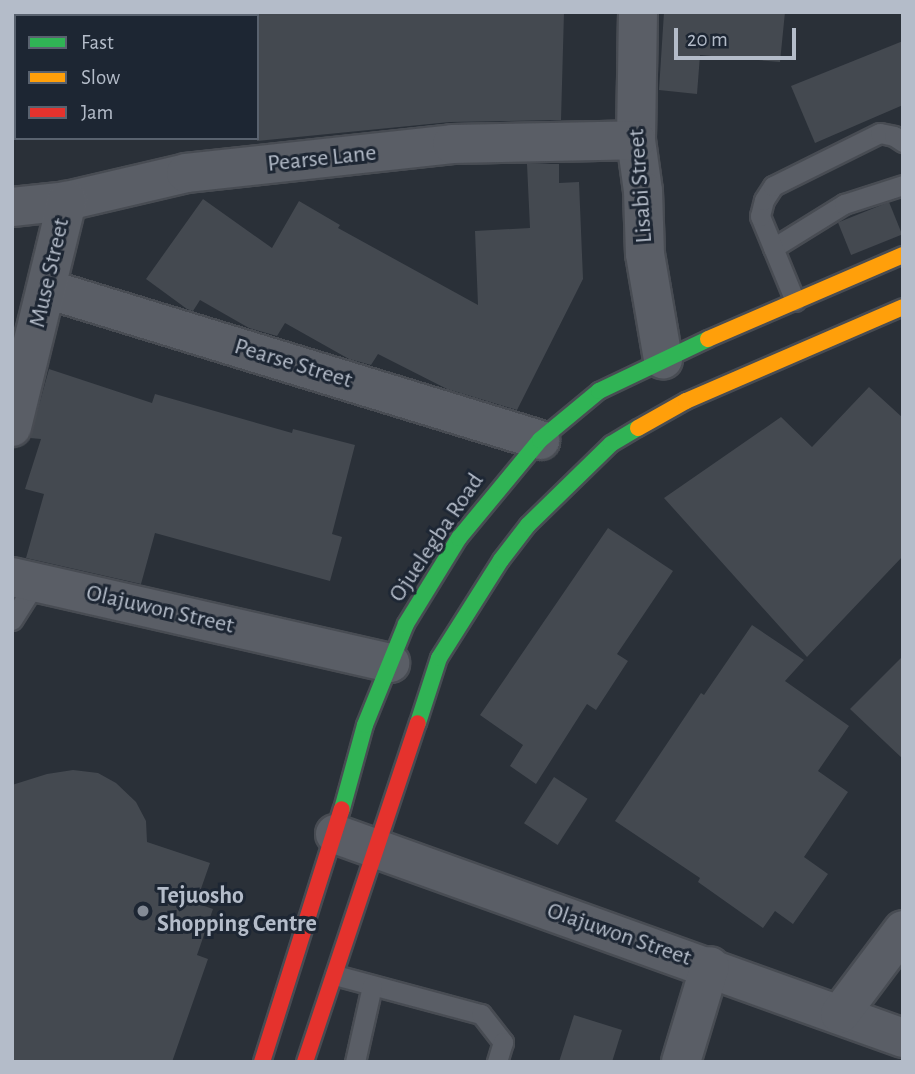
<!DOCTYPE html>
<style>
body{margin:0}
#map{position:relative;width:915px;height:1074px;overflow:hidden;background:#2a3038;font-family:"Alegreya Sans",sans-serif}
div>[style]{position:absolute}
.building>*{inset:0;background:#444950;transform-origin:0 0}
.roads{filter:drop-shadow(2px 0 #484c53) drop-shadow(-2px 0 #484c53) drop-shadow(0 2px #484c53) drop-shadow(0 -2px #484c53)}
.lane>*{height:19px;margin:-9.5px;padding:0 9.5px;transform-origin:9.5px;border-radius:9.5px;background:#5a5e66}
.street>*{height:38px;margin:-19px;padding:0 19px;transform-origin:19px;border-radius:19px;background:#5a5e66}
.fast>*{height:16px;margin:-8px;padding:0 8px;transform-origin:8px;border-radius:8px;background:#30b455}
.slow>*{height:16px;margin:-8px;padding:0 8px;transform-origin:8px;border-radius:8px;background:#ff9f0a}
.jam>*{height:16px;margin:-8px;padding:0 8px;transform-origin:8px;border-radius:8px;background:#e5322d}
.dots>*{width:19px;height:19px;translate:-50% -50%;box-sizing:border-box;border:4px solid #1d2633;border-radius:50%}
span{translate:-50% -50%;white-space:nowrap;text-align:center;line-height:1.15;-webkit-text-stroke:6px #1d2633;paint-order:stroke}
.street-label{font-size:24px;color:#b4bcc9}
.poi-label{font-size:24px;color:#b4bcc9;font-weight:700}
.left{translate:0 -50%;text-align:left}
.frame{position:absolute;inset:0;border:14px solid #b4bcc9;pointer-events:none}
.legend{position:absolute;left:14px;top:14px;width:245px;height:126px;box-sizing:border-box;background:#1d2633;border:2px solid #59626f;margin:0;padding:9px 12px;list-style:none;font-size:21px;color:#b4bcc9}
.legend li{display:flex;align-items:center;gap:14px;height:35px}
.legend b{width:35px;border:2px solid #59626f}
.scale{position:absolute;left:674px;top:28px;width:122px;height:32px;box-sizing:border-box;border:4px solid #b4bcc9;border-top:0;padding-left:9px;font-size:21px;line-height:24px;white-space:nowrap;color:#b4bcc9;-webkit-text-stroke:5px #1d2633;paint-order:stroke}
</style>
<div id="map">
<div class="building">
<div style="clip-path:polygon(257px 12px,564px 12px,561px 120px,450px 122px,257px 141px)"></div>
<div style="clip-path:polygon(664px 12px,785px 12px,780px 62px,700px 55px,697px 94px,659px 90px)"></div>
<div style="clip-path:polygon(903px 41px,903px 105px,815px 143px,791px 86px)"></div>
<div style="clip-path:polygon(527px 164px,559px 164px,559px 183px,579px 182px,583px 279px,517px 410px,447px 389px,378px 354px,371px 365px,349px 359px,285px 323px,277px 336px,249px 328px,200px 300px,193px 311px,187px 309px,146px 279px,203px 199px,272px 248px,299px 201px,340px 225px,338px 228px,478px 305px,475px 231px,530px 228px)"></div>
<div style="left:889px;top:202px;width:35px;height:55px;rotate:68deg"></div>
<div style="clip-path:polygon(49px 369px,152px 403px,155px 394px,292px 433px,293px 429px,355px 445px,332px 534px,342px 537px,330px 581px,155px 533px,141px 584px,26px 558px,44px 494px,25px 489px,41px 439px,30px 438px)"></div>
<div style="clip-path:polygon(869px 387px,903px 418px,903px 556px,807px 657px,664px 498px,781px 417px,812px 447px)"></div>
<div style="clip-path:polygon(608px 528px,673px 571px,617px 654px,628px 661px,596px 710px,587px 704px,536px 784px,510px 766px,523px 745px,480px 715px)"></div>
<div style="clip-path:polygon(752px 625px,804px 660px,785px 681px,849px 726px,818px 771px,848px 792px,804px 857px,828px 874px,793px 924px,775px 911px,763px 928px,698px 882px,700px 878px,615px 821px,701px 693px,704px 695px)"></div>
<div style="clip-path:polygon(903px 656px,903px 759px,850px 709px)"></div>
<div style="clip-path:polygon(73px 770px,98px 773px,116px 783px,136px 802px,146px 821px,147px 842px,210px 863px,196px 903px,213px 909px,197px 955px,208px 959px,172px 1062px,12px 1062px,12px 785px,47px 774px)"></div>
<div style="left:554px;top:777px;width:40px;height:55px;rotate:33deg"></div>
<div style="clip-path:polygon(574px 1015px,622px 1030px,612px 1062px,559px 1062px)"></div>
</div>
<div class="roads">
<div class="lane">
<div style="left:773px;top:248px;width:84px;rotate:-31.8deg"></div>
<div style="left:844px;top:204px;width:62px;rotate:-17.9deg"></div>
<div style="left:795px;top:301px;width:92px;rotate:-112.4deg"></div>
<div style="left:760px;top:216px;width:16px;rotate:-76deg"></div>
<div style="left:764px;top:200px;width:17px;rotate:-57deg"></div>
<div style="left:773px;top:186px;width:119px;rotate:-26.4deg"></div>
<div style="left:880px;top:133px;width:14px;rotate:12deg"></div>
<div style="left:894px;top:136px;width:11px;rotate:34deg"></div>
<div style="left:12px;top:620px;width:45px;rotate:-57.7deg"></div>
<div style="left:335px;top:975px;width:151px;rotate:15deg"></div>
<div style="left:481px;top:1014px;width:36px;rotate:52deg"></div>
<div style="left:503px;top:1042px;width:21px;rotate:107deg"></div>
<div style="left:355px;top:1062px;width:78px;rotate:-77.4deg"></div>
</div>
<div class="street">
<div style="left:638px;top:12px;width:128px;rotate:90.9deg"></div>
<div style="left:636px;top:140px;width:51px;rotate:82.2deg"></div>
<div style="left:643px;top:191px;width:63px;rotate:88.2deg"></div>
<div style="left:645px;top:254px;width:107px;rotate:80.3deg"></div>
<div style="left:12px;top:207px;width:55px;rotate:-6.2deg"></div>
<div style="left:67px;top:201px;width:122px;rotate:-13.2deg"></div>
<div style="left:186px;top:173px;width:268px;rotate:-6.2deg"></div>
<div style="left:452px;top:144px;width:184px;rotate:-1.2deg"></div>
<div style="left:47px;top:289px;width:516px;rotate:17.03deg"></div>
<div style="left:12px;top:427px;width:233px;rotate:-76.3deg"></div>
<div style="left:12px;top:577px;width:388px;rotate:12.8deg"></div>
<div style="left:335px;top:834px;width:604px;rotate:19.76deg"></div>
<div style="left:840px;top:1014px;width:105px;rotate:-53.1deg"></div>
<div style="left:681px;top:1062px;width:100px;rotate:-73.2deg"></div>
</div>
<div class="fast">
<div style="left:418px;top:723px;width:68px;rotate:-72.1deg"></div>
<div style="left:439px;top:658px;width:116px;rotate:-57.7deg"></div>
<div style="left:501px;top:560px;width:44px;rotate:-52.4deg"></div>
<div style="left:528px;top:525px;width:116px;rotate:-44.3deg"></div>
<div style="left:611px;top:444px;width:31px;rotate:-31deg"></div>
<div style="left:342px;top:809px;width:87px;rotate:-74.7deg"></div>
<div style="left:365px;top:725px;width:109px;rotate:-67.9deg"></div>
<div style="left:406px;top:624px;width:101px;rotate:-58.4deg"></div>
<div style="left:459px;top:538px;width:127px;rotate:-50.4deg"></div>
<div style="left:540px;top:440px;width:77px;rotate:-39.7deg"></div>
<div style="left:599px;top:391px;width:121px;rotate:-25.5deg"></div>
</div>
<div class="slow">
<div style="left:708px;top:339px;width:212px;rotate:-23.3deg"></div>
<div style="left:638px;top:428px;width:55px;rotate:-29.4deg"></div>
<div style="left:686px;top:401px;width:236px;rotate:-23.4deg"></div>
</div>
<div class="jam">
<div style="left:262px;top:1062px;width:265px;rotate:-72.5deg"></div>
<div style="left:305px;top:1062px;width:357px;rotate:-71.6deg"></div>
</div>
</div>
<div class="dots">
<div style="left:143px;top:911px;background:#848b96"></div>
</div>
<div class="street-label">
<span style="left:322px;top:159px;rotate:-6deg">Pearse Lane</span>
<span style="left:641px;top:186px;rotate:-94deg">Lisabi Street</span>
<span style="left:50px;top:273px;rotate:-77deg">Muse Street</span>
<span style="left:293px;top:364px;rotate:17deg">Pearse Street</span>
<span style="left:437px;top:538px;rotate:-56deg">Ojuelegba Road</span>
<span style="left:160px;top:610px;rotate:13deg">Olajuwon Street</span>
<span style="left:619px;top:935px;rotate:19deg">Olajuwon Street</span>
</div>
<div class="poi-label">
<span class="left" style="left:157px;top:911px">Tejuosho<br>Shopping Centre</span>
</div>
<div class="frame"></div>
<ul class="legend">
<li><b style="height:9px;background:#30b455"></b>Fast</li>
<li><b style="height:9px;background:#ff9f0a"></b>Slow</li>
<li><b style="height:9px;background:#e5322d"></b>Jam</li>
</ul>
<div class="scale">20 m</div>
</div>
